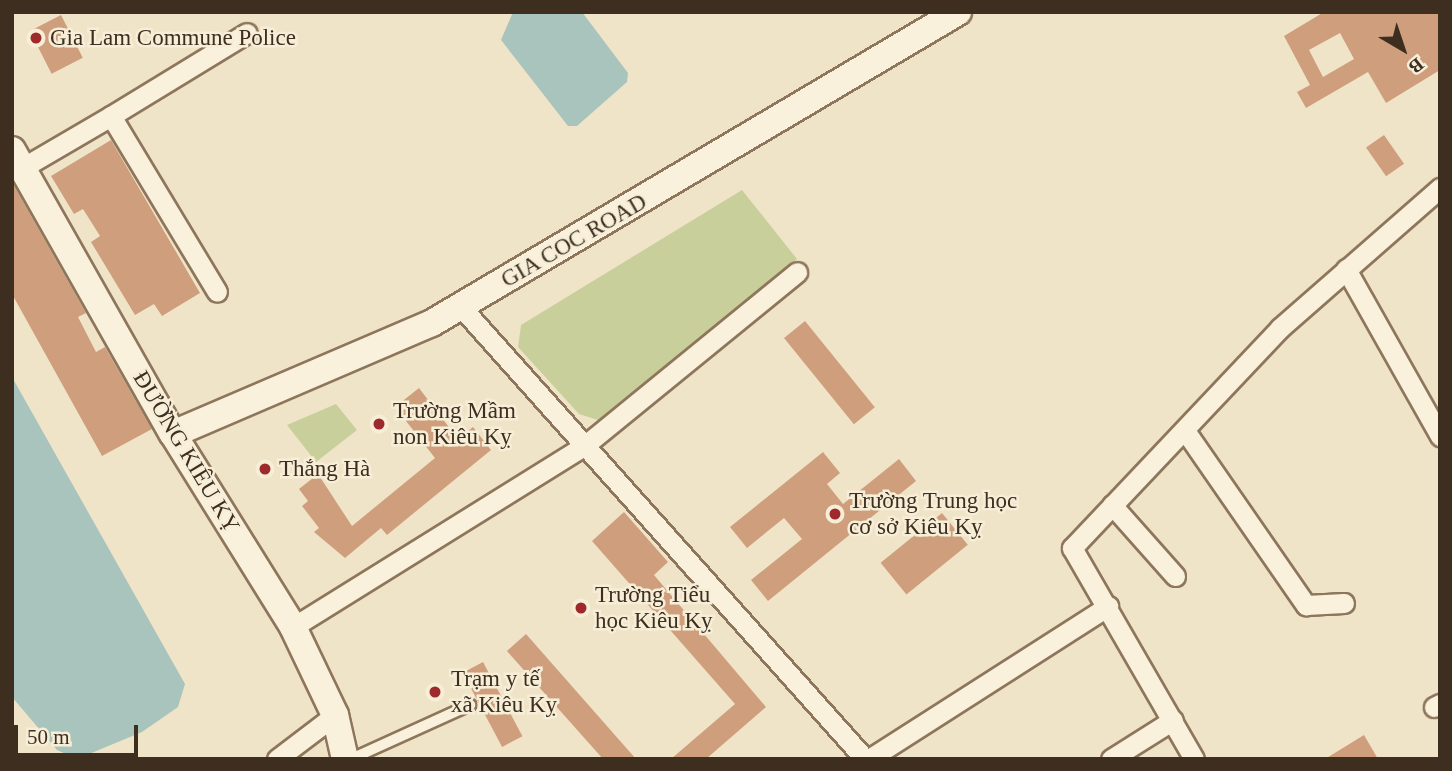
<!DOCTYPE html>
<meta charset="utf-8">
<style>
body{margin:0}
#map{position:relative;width:1452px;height:771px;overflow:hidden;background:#f0e4c8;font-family:"Times New Roman",serif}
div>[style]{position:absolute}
.green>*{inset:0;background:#c9cf9b}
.water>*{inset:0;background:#a9c4bc}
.building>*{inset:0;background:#cf9f7d;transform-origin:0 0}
.roads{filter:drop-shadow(2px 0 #8d765c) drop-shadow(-2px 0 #8d765c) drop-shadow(0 2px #8d765c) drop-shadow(0 -2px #8d765c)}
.lane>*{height:10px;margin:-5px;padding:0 5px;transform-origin:5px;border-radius:5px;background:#faf1dc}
.street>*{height:19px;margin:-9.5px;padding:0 9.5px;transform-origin:9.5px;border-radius:9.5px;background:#faf1dc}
.secondary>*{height:26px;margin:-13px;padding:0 13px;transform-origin:13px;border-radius:13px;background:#faf1dc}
.dots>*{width:19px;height:19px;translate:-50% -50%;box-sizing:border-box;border:4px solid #f7eed8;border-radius:50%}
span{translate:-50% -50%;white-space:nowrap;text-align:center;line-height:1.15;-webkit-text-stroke:5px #f7eed8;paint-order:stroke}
.poi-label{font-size:23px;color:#3d2e20}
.left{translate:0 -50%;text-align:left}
.street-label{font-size:23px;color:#3d2e20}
.frame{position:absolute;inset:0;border:14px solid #3d2e20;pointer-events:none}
.north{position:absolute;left:1368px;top:14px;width:70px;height:70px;-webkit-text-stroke:5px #f7eed8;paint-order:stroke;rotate:141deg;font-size:19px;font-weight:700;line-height:28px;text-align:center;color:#3d2e20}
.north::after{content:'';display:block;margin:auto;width:24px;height:32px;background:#3d2e20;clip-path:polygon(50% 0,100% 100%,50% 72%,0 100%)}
.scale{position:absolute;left:14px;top:725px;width:124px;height:32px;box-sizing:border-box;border:4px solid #3d2e20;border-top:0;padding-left:9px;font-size:21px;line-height:24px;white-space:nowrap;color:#3d2e20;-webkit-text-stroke:5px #f7eed8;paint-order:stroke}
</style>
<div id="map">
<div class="green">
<div style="clip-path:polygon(742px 190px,797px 259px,598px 420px,579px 414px,518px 347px,521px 325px)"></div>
<div style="clip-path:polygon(336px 404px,357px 430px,316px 462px,287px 425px)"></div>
</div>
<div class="water">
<div style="clip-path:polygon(513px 12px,582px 12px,628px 73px,627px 82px,577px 126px,568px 126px,501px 40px)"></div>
<div style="clip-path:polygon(12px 377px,185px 684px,178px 707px,142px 732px,77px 759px,57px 750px,12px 697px)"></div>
</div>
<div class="building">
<div style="clip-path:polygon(evenodd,1324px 12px,1440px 12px,1440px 70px,1386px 103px,1368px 72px,1306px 108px,1297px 92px,1310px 85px,1284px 36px,1324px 12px,1340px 33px,1354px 59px,1323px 77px,1309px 50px,1340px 33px)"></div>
<div style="left:61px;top:15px;width:48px;height:35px;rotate:63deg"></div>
<div style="left:1384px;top:135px;width:35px;height:22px;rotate:55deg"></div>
<div style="clip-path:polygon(111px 140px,200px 293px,162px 316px,154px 304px,135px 315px,91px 242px,100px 236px,83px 209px,74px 214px,51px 176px)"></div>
<div style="clip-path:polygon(12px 182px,86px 313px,78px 317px,96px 352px,105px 347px,152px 429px,102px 456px,12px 294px)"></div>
<div style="left:805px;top:321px;width:111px;height:27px;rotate:51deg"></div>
<div style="clip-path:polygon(419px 388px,458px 439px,473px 427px,491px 450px,387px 535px,381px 528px,345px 558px,314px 532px,319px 528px,302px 506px,308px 501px,299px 489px,318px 474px,352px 526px,435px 458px,395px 407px)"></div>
<div style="clip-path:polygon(823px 452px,840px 473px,827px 484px,843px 504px,899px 459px,916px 481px,768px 601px,751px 580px,802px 539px,784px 518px,747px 548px,730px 527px)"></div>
<div style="clip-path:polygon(624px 512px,668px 562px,654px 575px,766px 707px,706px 759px,671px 759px,735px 704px,592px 541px)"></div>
<div style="left:942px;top:513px;width:41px;height:79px;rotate:51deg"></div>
<div style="clip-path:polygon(526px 634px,636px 759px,603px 759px,507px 651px)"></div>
<div style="left:483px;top:662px;width:84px;height:23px;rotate:62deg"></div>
<div style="clip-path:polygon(1364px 735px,1378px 759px,1325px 759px)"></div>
</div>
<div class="roads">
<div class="lane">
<div style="left:351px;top:759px;width:131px;rotate:-24.4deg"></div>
</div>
<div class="street">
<div style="left:111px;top:116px;width:159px;rotate:-31.4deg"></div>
<div style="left:22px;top:168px;width:103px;rotate:-30.3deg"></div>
<div style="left:111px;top:116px;width:205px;rotate:58.9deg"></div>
<div style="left:1346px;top:269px;width:192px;rotate:60.6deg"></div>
<div style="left:461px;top:307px;width:606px;rotate:48.21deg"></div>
<div style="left:1186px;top:432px;width:211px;rotate:55.3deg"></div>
<div style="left:1306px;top:605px;width:38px;rotate:-3deg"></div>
<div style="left:1112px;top:505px;width:95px;rotate:48.4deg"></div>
<div style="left:293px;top:627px;width:343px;rotate:-31.9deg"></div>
<div style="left:584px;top:446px;width:275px;rotate:-39.2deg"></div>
<div style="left:1434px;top:707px;width:7px;rotate:-27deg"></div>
<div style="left:277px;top:759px;width:73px;rotate:-37.2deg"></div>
<div style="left:869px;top:759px;width:284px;rotate:-32.6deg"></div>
<div style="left:1111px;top:759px;width:73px;rotate:-32.2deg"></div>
<div style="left:1194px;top:759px;width:244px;rotate:-120deg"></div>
<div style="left:1072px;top:548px;width:303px;rotate:-46.6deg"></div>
<div style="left:1280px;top:328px;width:213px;rotate:-41.2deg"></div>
</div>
<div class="secondary">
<div style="left:12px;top:150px;width:326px;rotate:60.5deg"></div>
<div style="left:173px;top:434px;width:227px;rotate:58.1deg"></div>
<div style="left:293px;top:627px;width:98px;rotate:64.5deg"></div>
<div style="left:335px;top:715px;width:45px;rotate:77.2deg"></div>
<div style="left:173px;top:434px;width:282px;rotate:-23.2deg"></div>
<div style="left:432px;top:323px;width:611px;rotate:-30.59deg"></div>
</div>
</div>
<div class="dots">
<div style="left:36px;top:38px;background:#9e2a2b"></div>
<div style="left:379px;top:424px;background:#9e2a2b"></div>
<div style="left:265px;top:469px;background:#9e2a2b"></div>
<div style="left:835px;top:514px;background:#9e2a2b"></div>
<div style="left:581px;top:608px;background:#9e2a2b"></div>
<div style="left:435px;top:692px;background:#9e2a2b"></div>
</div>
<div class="poi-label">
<span class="left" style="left:50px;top:38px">Gia Lam Commune Police</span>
<span class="left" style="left:393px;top:424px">Trường Mầm<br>non Kiêu Kỵ</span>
<span class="left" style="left:279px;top:469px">Thắng Hà</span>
<span class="left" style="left:849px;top:514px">Trường Trung học<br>cơ sở Kiêu Kỵ</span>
<span class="left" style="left:595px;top:608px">Trường Tiểu<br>học Kiêu Kỵ</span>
<span class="left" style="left:451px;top:692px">Trạm y tế<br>xã Kiêu Kỵ</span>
</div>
<div class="street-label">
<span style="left:574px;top:241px;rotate:-30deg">GIA COC ROAD</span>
<span style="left:186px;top:452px;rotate:59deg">ĐƯỜNG KIÊU KỴ</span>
</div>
<div class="frame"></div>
<div class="north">B</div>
<div class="scale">50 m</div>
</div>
